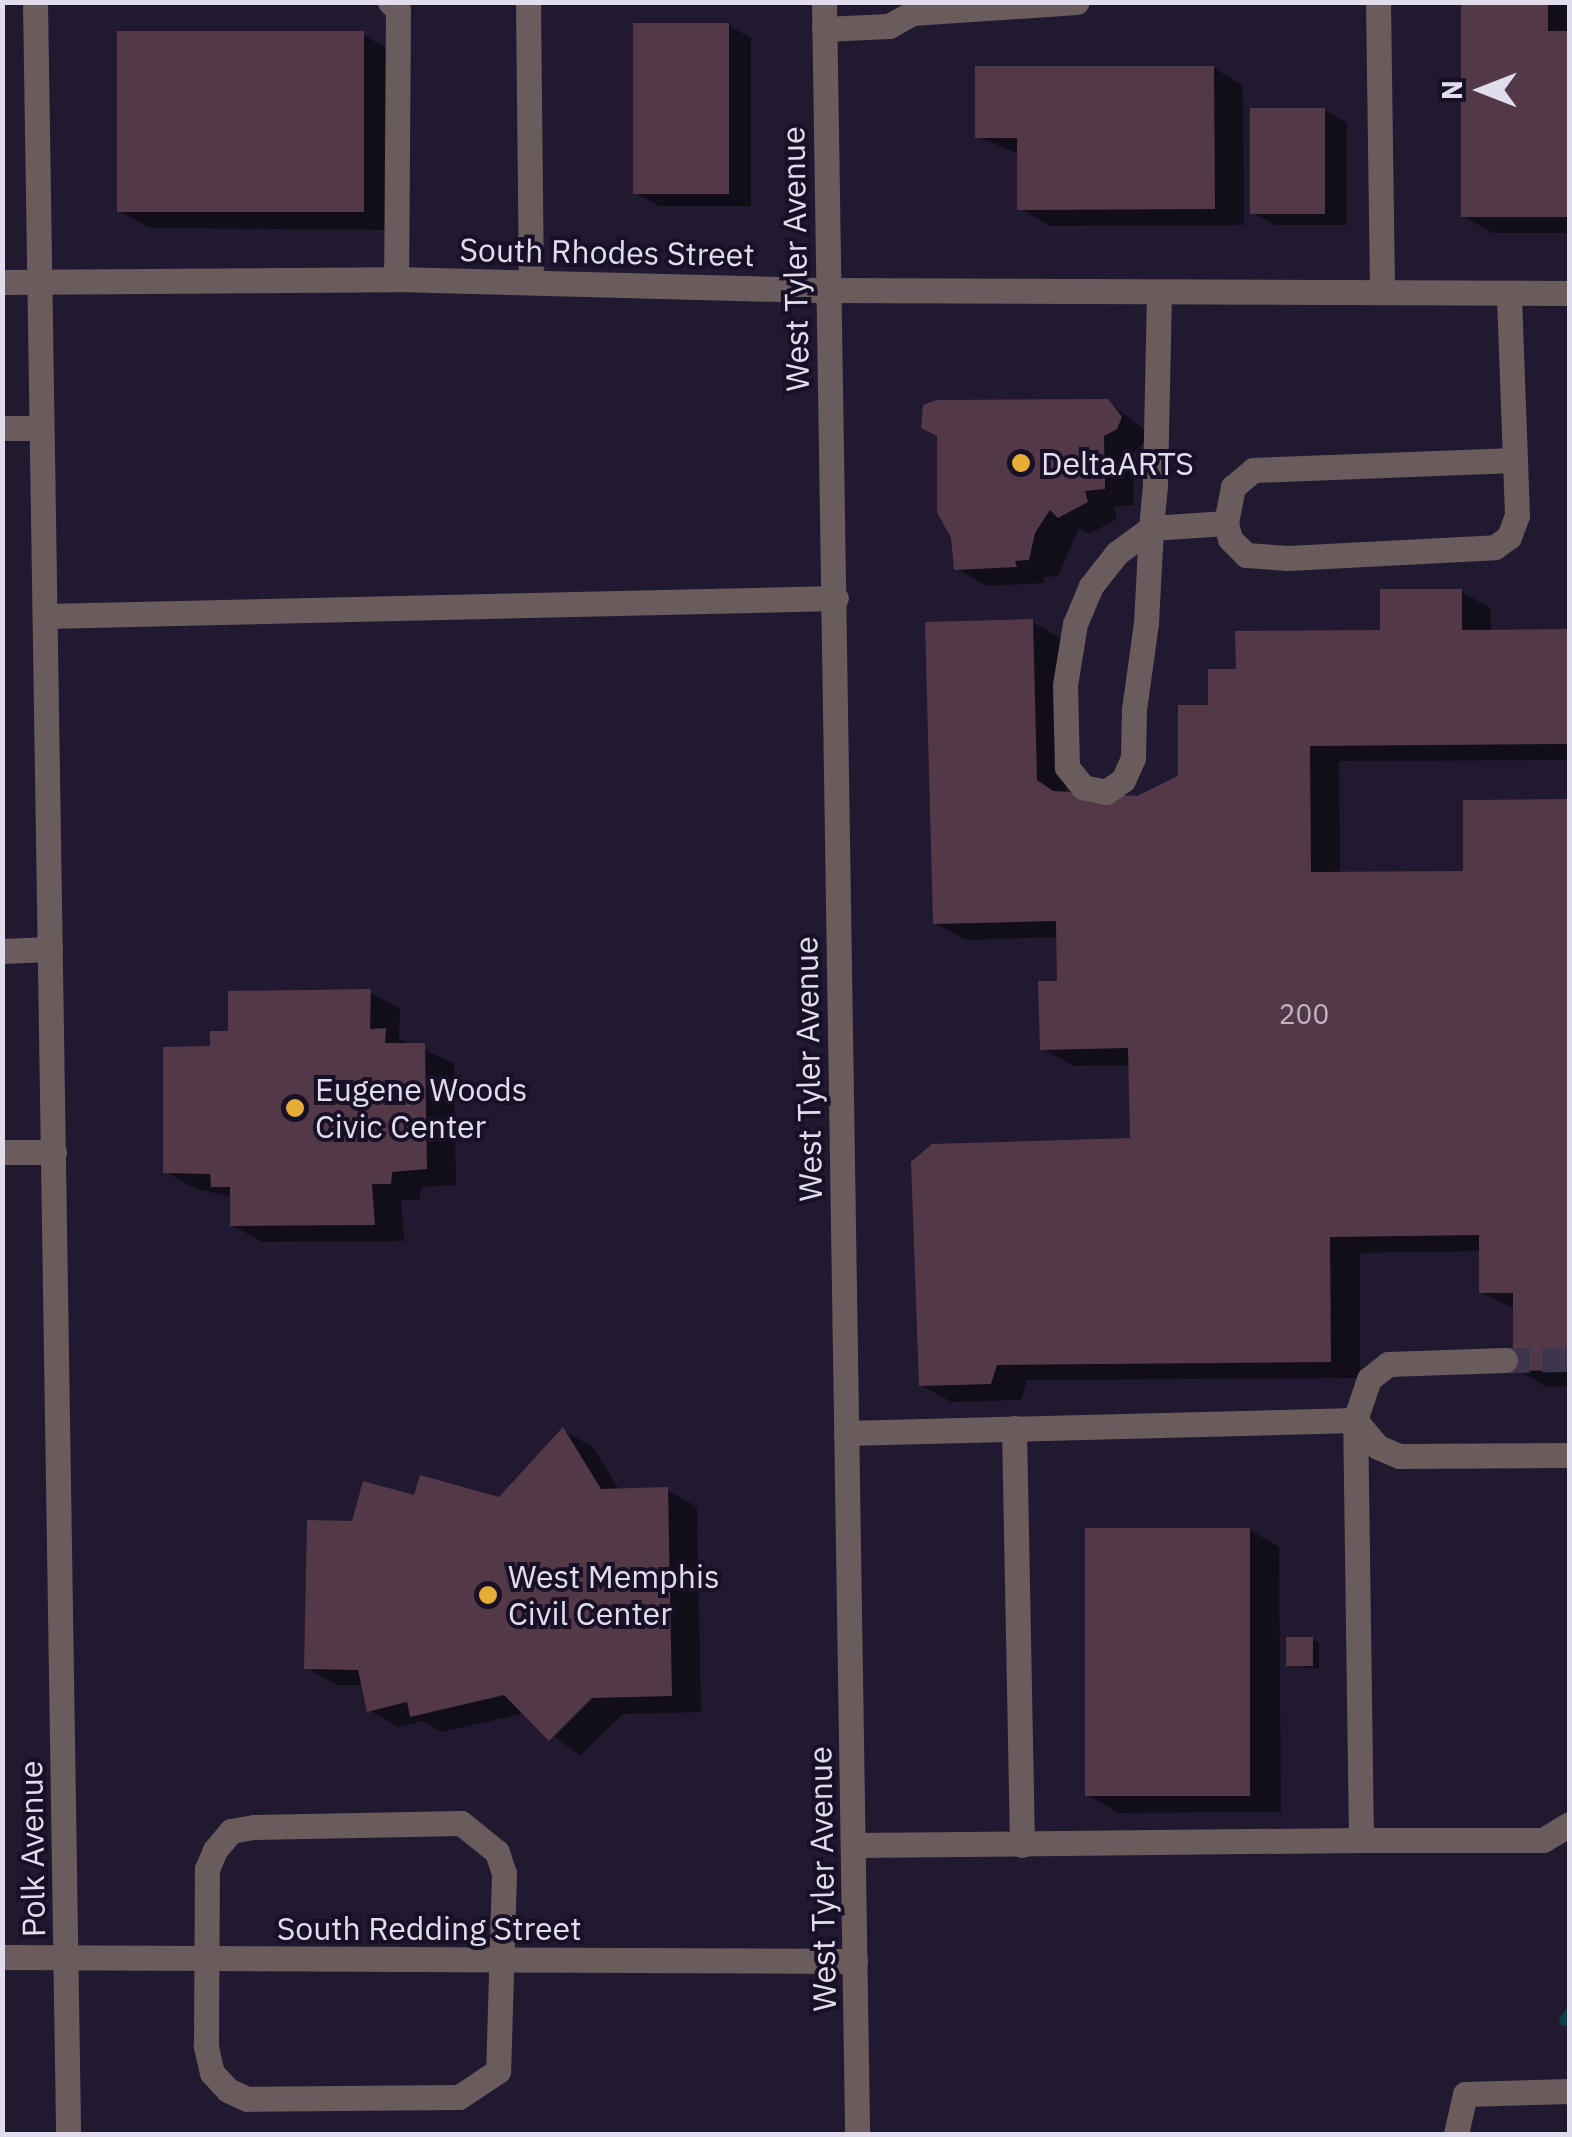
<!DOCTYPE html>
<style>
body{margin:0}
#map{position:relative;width:1572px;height:2137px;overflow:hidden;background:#211930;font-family:"IBM Plex Sans",sans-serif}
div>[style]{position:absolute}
.shadow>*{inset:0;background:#0007}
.stream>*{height:11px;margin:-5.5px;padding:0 5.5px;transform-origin:5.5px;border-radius:5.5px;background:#09404a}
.building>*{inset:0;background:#533948;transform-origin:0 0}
.minor-tunnel>*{height:25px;margin-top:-12.5px;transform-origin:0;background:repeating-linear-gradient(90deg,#3e364c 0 25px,transparent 0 37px)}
.minor>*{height:25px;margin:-12.5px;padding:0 12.5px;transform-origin:12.5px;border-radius:12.5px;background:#6a5b5d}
.dots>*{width:28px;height:28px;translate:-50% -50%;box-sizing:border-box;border:5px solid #181026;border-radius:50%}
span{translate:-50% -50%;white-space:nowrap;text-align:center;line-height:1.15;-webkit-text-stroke:8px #181026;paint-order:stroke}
.number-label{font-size:28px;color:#beb4c3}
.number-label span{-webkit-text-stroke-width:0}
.street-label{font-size:32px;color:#e1ddec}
.poi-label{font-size:32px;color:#e1ddec}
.left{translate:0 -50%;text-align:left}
.frame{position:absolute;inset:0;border:5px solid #e1ddec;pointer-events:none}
.north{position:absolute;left:1432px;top:40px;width:100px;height:100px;-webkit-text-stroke:8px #181026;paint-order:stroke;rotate:270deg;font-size:28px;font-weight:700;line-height:40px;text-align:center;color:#e1ddec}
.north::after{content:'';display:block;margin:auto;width:35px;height:45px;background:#e1ddec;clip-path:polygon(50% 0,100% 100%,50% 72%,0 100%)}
</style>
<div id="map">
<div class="shadow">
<div style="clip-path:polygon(1463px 2px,1570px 2px,1570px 233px,1493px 233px,1463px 216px)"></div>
<div style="clip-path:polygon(728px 25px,751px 38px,751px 206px,658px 206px,636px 193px)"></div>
<div style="clip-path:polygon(364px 35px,393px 52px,392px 230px,149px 228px,119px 211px)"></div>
<div style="clip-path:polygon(1214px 68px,1243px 86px,1244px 225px,1049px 226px,1020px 208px,1019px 154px,978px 137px)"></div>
<div style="clip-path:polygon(1324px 110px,1347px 123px,1347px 225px,1275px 225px,1252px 212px)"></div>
<div style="clip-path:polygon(1107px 401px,1151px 435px,1133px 453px,1134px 505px,1114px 507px,1117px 519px,1089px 534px,1079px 528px,1058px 576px,1044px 577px,1045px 583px,986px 586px,956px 568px,939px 435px,922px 415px,937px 402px)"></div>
<div style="clip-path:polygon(1461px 591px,1491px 609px,1491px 632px,1570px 632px,1570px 760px,1339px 761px,1340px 874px,1465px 874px,1570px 802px,1570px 1386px,1546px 1387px,1516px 1369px,1515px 1309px,1481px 1292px,1481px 1251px,1360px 1253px,1360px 1378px,1027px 1380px,1021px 1400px,951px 1402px,921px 1385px,1133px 1141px,1131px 1065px,1073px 1066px,1043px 1049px,1060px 983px,1059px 937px,965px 940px,936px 923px,1032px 622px,1062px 639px,1066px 794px,1138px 799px,1181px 777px,1210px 708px,1239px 671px,1382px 633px)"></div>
<div style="clip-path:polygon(370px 992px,400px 1009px,399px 1039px,454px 1063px,456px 1185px,421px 1187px,420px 1200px,401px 1200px,404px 1241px,262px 1242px,232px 1225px,233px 1197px,196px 1189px,166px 1172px,212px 1049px,231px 1033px)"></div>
<div style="clip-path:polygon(564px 1431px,593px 1447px,620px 1491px,667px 1490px,697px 1507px,701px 1712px,623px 1714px,580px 1756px,525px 1713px,442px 1732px,423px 1721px,399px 1727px,369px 1710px,364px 1685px,336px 1685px,307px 1668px,354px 1523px,416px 1498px,500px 1500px)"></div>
<div style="clip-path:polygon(1250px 1530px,1279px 1547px,1281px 1812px,1119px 1813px,1089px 1796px)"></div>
<div style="clip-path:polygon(1312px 1639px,1319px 1643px,1319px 1669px,1289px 1665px)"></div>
</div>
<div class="stream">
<div style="left:1564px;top:2020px;width:10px;rotate:-53deg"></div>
</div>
<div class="building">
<div style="clip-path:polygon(1461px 2px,1548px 2px,1548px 31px,1569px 31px,1570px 217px,1461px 217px)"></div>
<div style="left:633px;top:23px;width:96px;height:171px"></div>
<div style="left:117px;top:31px;width:247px;height:181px"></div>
<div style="clip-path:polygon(975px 66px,1214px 66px,1215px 209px,1017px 210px,1017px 138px,975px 138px)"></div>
<div style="left:1250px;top:108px;width:75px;height:106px"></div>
<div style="clip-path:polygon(1108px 399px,1122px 417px,1117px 429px,1104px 436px,1105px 489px,1085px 491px,1088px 502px,1058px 518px,1050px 510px,1035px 533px,1029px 560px,1015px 561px,1017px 567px,954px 570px,951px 538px,937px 512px,937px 436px,921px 428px,923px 405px,936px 400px)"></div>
<div style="clip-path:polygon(1380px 589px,1462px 589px,1462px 630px,1570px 629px,1570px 744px,1310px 746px,1311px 872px,1463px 871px,1463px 800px,1570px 799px,1570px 1370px,1513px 1371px,1513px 1293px,1479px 1293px,1479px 1235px,1330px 1237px,1331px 1362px,997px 1365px,991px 1384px,919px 1386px,911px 1162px,932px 1144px,1130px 1138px,1128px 1048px,1040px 1050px,1038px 981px,1057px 981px,1056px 921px,933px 924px,925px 622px,1033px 619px,1037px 780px,1053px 791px,1137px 796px,1178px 776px,1178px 705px,1208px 705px,1208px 669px,1236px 669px,1235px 631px,1380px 630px)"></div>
<div style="clip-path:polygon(371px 989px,370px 1029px,386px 1028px,385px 1043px,425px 1043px,427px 1169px,392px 1172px,391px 1184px,372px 1184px,375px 1225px,230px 1226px,230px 1187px,211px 1187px,210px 1174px,163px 1173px,163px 1047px,210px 1046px,210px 1031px,228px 1031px,228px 991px)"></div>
<div style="clip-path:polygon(563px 1427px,601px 1489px,668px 1487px,672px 1696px,592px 1698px,549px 1741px,504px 1695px,410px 1717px,407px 1702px,367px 1712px,358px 1670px,304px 1669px,307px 1520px,352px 1521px,363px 1481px,414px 1495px,420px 1475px,499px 1497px)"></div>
<div style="left:1250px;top:1528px;width:268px;height:165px;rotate:90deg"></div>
<div style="left:1286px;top:1637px;width:27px;height:29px"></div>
</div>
<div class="minor-tunnel">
<div style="left:1505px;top:1360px;width:65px;rotate:-0.9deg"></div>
</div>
<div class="minor">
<div style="left:35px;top:2px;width:2132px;rotate:89.11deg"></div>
<div style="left:390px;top:2px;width:11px;rotate:45deg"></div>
<div style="left:398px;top:10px;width:269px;rotate:90.4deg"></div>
<div style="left:528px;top:2px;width:280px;rotate:89.4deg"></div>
<div style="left:824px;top:2px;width:2132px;rotate:89.11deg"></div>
<div style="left:1378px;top:2px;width:290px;rotate:89.2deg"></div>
<div style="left:824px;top:29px;width:65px;rotate:-2.6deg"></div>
<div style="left:889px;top:26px;width:26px;rotate:-29deg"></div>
<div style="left:912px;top:13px;width:165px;rotate:-3.8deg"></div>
<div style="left:2px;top:282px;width:394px;rotate:-0.4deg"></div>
<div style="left:396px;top:279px;width:431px;rotate:1.5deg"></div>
<div style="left:827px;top:290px;width:743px;rotate:0.23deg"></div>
<div style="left:1159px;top:292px;width:193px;rotate:91.2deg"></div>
<div style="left:1155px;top:485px;width:43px;rotate:95.3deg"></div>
<div style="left:1151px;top:528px;width:95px;rotate:93deg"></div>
<div style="left:1146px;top:623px;width:87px;rotate:97.9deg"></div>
<div style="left:1134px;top:709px;width:49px;rotate:91.2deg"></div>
<div style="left:1133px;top:758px;width:24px;rotate:114deg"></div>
<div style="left:1123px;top:780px;width:21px;rotate:145deg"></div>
<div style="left:1106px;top:792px;width:24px;rotate:-168deg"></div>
<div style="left:1083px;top:787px;width:26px;rotate:-129deg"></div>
<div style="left:1067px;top:767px;width:82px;rotate:-91.4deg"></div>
<div style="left:1065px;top:685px;width:62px;rotate:-80.7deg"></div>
<div style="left:1075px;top:624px;width:41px;rotate:-67.2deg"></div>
<div style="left:1091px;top:586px;width:42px;rotate:-51.8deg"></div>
<div style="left:1117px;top:553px;width:42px;rotate:-36.3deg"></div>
<div style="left:1151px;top:528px;width:75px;rotate:-3.8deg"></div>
<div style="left:1226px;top:523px;width:16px;rotate:76deg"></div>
<div style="left:1230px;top:539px;width:23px;rotate:45deg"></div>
<div style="left:1246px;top:555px;width:42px;rotate:4.1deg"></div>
<div style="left:1288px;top:558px;width:207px;rotate:-3deg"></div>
<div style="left:1495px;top:547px;width:17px;rotate:-36deg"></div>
<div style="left:1509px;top:537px;width:23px;rotate:-70deg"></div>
<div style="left:1517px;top:515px;width:222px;rotate:-92.1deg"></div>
<div style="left:2px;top:428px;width:39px"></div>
<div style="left:1226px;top:523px;width:37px;rotate:-79deg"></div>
<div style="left:1233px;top:487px;width:26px;rotate:-40deg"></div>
<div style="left:1253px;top:470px;width:262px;rotate:-2.2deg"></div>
<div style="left:45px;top:616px;width:791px;rotate:-1.3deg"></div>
<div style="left:2px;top:951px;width:48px;rotate:-2.4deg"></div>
<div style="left:2px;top:1152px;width:52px"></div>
<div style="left:1014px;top:1428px;width:417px;rotate:88.9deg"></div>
<div style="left:846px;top:1433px;width:509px;rotate:-1.46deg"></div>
<div style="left:1355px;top:1420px;width:35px;rotate:50deg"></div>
<div style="left:1378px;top:1447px;width:23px;rotate:23deg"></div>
<div style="left:1399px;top:1456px;width:171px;rotate:-0.3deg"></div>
<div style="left:461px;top:1823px;width:46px;rotate:38.9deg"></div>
<div style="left:497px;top:1852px;width:22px;rotate:72deg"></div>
<div style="left:504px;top:1873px;width:198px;rotate:91.7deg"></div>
<div style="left:498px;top:2071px;width:47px;rotate:146.3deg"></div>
<div style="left:459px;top:2097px;width:212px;rotate:179.5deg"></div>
<div style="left:247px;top:2099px;width:21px;rotate:-155deg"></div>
<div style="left:228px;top:2090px;width:23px;rotate:-133deg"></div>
<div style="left:212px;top:2073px;width:28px;rotate:-103deg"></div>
<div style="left:206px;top:2046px;width:177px;rotate:-89.7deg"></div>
<div style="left:207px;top:1869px;width:21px;rotate:-67deg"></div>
<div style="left:215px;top:1850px;width:25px;rotate:-50deg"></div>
<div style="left:231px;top:1831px;width:23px;rotate:-10deg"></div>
<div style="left:254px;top:1827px;width:207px;rotate:-1.1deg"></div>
<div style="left:1361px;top:1840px;width:182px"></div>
<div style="left:1543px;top:1840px;width:31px;rotate:-31deg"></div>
<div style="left:855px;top:1845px;width:506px;rotate:-0.57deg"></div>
<div style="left:1361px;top:1840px;width:420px;rotate:-90.8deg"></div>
<div style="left:1355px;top:1420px;width:43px;rotate:-71.1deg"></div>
<div style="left:1369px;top:1379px;width:24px;rotate:-38deg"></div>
<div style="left:1388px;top:1364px;width:117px;rotate:-2deg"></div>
<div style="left:2px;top:1957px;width:853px;rotate:0.27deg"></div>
<div style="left:1456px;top:2134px;width:41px;rotate:-77.3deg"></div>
<div style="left:1465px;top:2094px;width:105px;rotate:-1.6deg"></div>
</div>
<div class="dots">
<div style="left:1021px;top:463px;background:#e7ac36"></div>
<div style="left:295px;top:1108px;background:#e7ac36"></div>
<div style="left:488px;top:1595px;background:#e7ac36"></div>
</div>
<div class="number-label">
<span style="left:1304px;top:1014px">200</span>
</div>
<div class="street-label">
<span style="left:607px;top:252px;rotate:1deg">South Rhodes Street</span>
<span style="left:795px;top:259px;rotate:-91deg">West Tyler Avenue</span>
<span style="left:808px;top:1069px;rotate:-91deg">West Tyler Avenue</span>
<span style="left:32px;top:1849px;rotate:-91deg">Polk Avenue</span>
<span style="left:822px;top:1879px;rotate:-91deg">West Tyler Avenue</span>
<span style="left:429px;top:1928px">South Redding Street</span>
</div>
<div class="poi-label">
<span class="left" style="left:1041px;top:463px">DeltaARTS</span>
<span class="left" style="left:315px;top:1108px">Eugene Woods<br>Civic Center</span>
<span class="left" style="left:508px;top:1595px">West Memphis<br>Civil Center</span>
</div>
<div class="frame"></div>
<div class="north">N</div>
</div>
